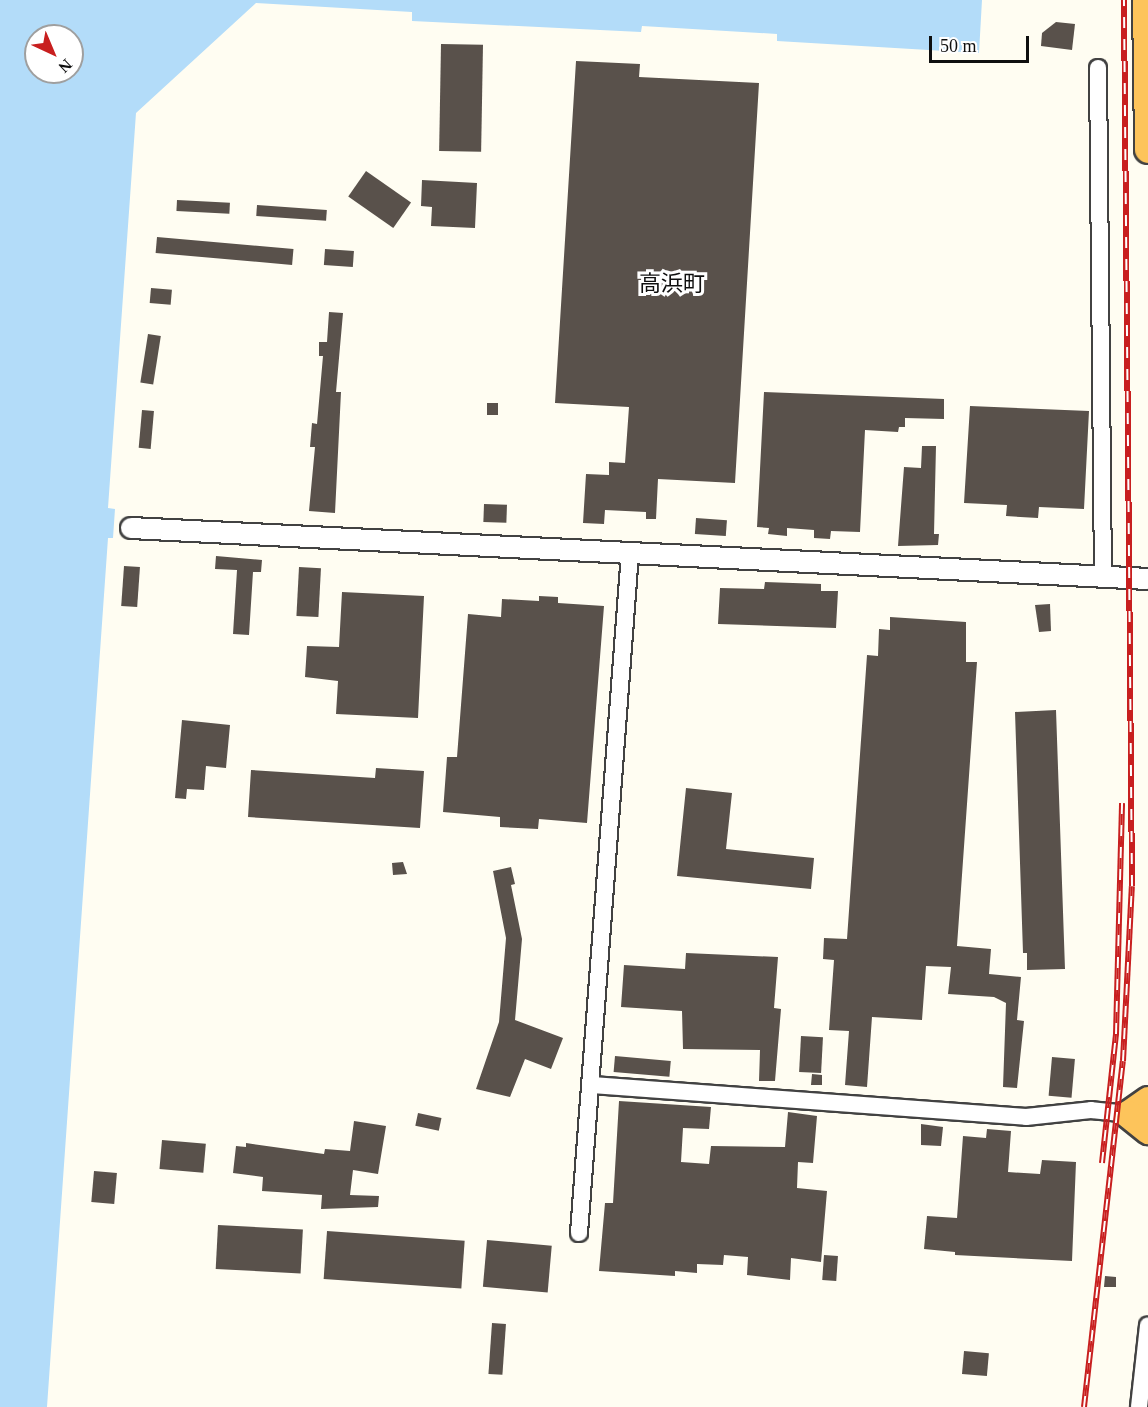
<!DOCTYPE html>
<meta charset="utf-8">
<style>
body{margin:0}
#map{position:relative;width:1148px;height:1407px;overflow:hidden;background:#fffdf2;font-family:"Times New Roman","Noto Sans JP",serif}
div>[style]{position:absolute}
.water>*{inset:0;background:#b3dcf9}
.building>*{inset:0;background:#59514b;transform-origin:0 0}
.roads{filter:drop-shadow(2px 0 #424242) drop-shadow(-2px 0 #424242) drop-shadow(0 2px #424242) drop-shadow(0 -2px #424242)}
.minor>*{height:16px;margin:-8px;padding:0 8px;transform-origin:8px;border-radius:8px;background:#fff}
.tertiary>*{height:20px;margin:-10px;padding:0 10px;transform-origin:10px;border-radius:10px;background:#fff}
.trunk>*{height:27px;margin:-13.5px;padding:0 13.5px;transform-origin:13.5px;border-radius:13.5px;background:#fdc45b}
.rail>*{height:6px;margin-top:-3px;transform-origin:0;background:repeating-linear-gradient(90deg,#fff 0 11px,#c81f1f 0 22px);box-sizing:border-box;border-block:2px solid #c81f1f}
span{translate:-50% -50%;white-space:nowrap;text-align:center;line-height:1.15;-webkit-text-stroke:6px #fff;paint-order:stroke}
.neighbourhood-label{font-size:22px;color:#0f0f0f}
.north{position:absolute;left:24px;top:24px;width:60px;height:60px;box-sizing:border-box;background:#fff;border:2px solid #9f9f9f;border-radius:50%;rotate:136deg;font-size:16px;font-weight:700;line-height:24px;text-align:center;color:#0f0f0f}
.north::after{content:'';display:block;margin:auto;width:21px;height:27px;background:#c81f1f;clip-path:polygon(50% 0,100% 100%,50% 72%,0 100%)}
.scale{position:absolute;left:929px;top:36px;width:100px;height:27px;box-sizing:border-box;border:3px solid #0f0f0f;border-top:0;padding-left:8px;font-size:18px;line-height:21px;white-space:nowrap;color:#0f0f0f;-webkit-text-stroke:4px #fff;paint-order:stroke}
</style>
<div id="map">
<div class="water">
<div style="clip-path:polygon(evenodd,0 0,982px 0,979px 53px,777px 41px,777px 34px,642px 26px,641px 32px,412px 21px,412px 12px,256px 3px,136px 113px,108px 508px,115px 509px,113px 538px,108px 538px,47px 1407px,0 1407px,0 0,36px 36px,72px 36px,72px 72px,36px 72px,36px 36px)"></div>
</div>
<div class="building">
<div style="clip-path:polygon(1056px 22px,1075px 24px,1072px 50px,1041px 46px,1042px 33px)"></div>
<div style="left:441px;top:44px;width:42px;height:107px;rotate:1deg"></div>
<div style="clip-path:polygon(576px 61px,640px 64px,639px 77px,759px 83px,735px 483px,658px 479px,656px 519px,646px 519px,646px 512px,605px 510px,604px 524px,583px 523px,586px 474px,609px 475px,609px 462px,625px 463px,629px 407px,555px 403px)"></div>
<div style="left:366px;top:171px;width:55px;height:31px;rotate:35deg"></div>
<div style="clip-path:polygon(422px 180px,477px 183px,475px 228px,431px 226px,432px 207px,421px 206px)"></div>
<div style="left:177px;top:200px;width:53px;height:11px;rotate:3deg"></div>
<div style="left:257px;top:205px;width:70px;height:11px;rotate:4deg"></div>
<div style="left:157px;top:237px;width:137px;height:16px;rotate:5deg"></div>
<div style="left:325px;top:249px;width:29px;height:16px;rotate:4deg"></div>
<div style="left:151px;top:288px;width:21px;height:15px;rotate:5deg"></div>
<div style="clip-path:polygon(329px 312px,343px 313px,336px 392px,341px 392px,335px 513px,309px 511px,315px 447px,310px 447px,312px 423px,317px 424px,323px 356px,319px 356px,319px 342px,327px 342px)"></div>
<div style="left:148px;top:334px;width:13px;height:49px;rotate:9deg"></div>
<div style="clip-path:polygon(764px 392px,944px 399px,944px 419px,905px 418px,905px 427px,899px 427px,898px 432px,865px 430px,860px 532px,831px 531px,830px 539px,814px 538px,814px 530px,787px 528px,787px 536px,768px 534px,769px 528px,757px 527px)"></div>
<div style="left:487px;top:403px;width:11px;height:12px"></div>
<div style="clip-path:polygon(970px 406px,1089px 411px,1084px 509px,1039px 507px,1038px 518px,1006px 516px,1007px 505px,964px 503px)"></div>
<div style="left:142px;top:410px;width:12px;height:38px;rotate:5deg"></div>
<div style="clip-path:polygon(922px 446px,936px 446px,934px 534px,939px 534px,938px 545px,898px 546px,904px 467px,921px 468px)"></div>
<div style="left:484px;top:504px;width:23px;height:18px;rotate:2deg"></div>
<div style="left:696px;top:518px;width:31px;height:16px;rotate:4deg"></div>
<div style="clip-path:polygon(216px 556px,262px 560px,261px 572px,253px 572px,249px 635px,233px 634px,237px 570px,215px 569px)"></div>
<div style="left:124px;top:566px;width:16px;height:40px;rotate:4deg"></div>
<div style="left:299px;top:567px;width:22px;height:49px;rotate:3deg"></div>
<div style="clip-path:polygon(765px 582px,821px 584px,821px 591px,838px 591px,836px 628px,718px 624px,720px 588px,764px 589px)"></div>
<div style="clip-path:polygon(342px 592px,424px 596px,418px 718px,336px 714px,338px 681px,305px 677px,307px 646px,339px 647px)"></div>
<div style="clip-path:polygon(539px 596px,558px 597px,558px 603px,604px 606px,587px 823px,539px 819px,538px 829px,500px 827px,500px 817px,443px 812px,447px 757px,457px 757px,468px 614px,501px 617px,502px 599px,539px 601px)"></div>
<div style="clip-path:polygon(1050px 604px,1051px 631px,1039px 632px,1035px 605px)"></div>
<div style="clip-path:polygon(890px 617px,966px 622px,966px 662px,977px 662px,957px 946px,991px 949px,989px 974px,1021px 977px,1017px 1020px,1024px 1021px,1017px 1088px,1003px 1087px,1006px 1003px,994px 997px,948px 994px,951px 967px,926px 966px,922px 1020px,872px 1017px,867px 1087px,845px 1085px,849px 1031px,829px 1030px,834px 960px,823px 959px,824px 938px,847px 939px,867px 655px,878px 656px,879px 629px,890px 630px)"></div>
<div style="clip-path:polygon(1056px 710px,1065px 969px,1027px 970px,1027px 953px,1023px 953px,1015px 712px)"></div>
<div style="clip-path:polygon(182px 720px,230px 725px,226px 768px,206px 766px,204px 790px,187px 789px,186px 799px,175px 798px)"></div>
<div style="clip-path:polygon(376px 768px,424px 771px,420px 828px,248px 817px,251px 770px,375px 778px)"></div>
<div style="clip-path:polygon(686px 788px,732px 793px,726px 849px,814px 858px,811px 889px,677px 876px)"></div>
<div style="clip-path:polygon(403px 862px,407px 874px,393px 875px,392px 863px)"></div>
<div style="clip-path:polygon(511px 867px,515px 884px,511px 885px,522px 939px,515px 1020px,563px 1038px,551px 1069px,525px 1059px,510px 1097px,476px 1089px,499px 1022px,506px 938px,493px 871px)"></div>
<div style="clip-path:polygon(686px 953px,778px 957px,774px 1008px,781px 1009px,775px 1081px,759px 1081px,760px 1050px,683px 1049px,682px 1011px,621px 1007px,624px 965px,685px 969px)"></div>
<div style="left:801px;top:1036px;width:22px;height:36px;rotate:3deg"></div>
<div style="left:615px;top:1056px;width:56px;height:16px;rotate:5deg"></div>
<div style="left:1052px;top:1057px;width:23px;height:39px;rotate:5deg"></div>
<div style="clip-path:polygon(812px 1074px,822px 1075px,822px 1085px,811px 1085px)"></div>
<div style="clip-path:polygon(619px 1101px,711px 1107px,709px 1129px,683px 1128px,681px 1162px,709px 1164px,711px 1146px,785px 1147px,788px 1112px,817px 1116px,813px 1163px,798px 1162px,797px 1188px,827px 1191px,821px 1262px,791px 1258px,790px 1280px,747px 1275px,748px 1257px,724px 1255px,723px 1265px,697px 1264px,697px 1273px,675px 1271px,675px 1276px,599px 1271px,605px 1203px,613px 1203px)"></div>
<div style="left:418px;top:1113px;width:24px;height:13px;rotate:12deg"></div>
<div style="clip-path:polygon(354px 1121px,386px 1126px,378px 1174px,353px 1170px,350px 1195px,379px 1196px,378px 1207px,321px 1209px,322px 1195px,262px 1191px,263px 1177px,233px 1173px,236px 1146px,246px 1147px,246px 1143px,324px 1154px,325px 1149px,350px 1151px)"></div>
<div style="clip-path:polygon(921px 1124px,943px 1127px,941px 1146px,921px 1145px)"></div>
<div style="clip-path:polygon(987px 1129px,1011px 1131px,1008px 1172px,1040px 1174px,1042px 1160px,1076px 1162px,1072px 1261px,955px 1255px,955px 1252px,924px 1249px,927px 1216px,957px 1218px,963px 1136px,986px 1138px)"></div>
<div style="left:162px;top:1140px;width:44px;height:29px;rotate:5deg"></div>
<div style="left:94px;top:1171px;width:23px;height:31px;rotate:5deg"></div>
<div style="left:218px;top:1225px;width:85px;height:44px;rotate:3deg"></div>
<div style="left:327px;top:1231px;width:138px;height:48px;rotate:4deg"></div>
<div style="left:487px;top:1240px;width:65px;height:47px;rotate:5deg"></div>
<div style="left:824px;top:1255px;width:14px;height:25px;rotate:4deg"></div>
<div style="clip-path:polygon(1105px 1276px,1116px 1277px,1116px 1287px,1104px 1287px)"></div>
<div style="left:492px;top:1323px;width:14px;height:51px;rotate:4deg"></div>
<div style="left:964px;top:1351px;width:25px;height:23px;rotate:5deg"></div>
</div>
<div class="roads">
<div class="minor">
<div style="left:1098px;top:68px;width:509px;rotate:89.44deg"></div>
<div style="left:592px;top:1085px;width:435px;rotate:4.2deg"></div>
<div style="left:1026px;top:1117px;width:65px;rotate:-6.1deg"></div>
<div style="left:1091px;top:1110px;width:37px;rotate:6deg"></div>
<div style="left:579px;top:1233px;width:682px;rotate:-85.71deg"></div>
<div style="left:1139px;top:1407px;width:82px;rotate:-83.7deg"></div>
</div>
<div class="tertiary">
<div style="left:131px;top:528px;width:1018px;rotate:2.87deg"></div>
</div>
<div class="trunk">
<div style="left:1146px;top:0;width:149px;rotate:89.2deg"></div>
<div style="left:1148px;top:1100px;width:24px;rotate:145deg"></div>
<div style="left:1128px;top:1114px;width:26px;rotate:39deg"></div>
</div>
</div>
<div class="rail">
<div style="left:1102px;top:1163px;width:130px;rotate:-83.8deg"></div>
<div style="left:1116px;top:1034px;width:231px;rotate:-88.5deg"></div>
<div style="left:1084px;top:1407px;width:348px;rotate:-83.6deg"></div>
<div style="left:1123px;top:1061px;width:175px;rotate:-87.1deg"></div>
<div style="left:1132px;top:886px;width:886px;rotate:-90.52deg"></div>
</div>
<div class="neighbourhood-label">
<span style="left:672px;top:284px">高浜町</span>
</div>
<div class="north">N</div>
<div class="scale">50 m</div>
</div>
